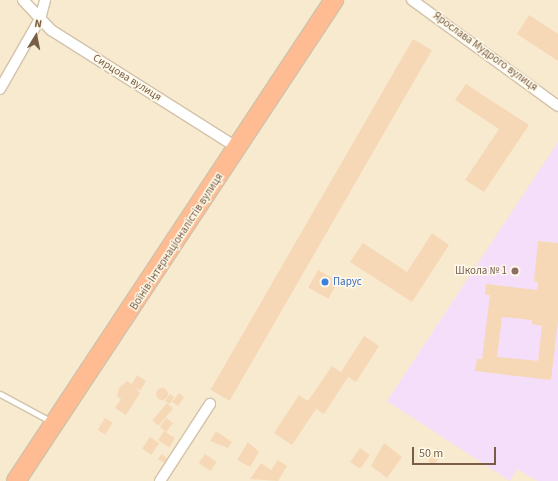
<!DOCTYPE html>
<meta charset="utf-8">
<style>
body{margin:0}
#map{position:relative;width:558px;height:481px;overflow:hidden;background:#fef7e1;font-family:"Source Sans 3",sans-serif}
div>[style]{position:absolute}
.residential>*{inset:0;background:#f7eacf}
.education>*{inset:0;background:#f4defa}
.building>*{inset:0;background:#f6d8b6;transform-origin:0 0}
.round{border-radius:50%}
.roads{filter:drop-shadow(1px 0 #d2c2a9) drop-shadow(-1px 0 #d2c2a9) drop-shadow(0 1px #d2c2a9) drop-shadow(0 -1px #d2c2a9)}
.lane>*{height:5px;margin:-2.5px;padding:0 2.5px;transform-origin:2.5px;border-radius:2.5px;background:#fff}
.street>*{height:10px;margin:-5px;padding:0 5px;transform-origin:5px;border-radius:5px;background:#fff}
.highway>*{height:18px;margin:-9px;padding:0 9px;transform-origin:9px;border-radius:9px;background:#ffbc92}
.dots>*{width:11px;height:11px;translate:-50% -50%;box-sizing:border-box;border:2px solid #fff9e9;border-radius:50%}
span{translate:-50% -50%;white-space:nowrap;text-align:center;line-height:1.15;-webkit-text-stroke:3px #fff9e9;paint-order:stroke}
.street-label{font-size:11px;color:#785e45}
.education-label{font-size:11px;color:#785e54}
.right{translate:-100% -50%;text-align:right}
.shop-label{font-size:11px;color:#366cbe}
.left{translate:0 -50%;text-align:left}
.north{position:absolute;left:16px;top:16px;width:40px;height:40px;-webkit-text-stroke:3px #fff9e9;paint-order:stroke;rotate:10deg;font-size:11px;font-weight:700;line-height:16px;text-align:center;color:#785e45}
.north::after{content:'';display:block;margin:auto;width:14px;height:18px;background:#785e45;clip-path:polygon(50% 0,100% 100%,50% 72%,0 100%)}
.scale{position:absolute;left:412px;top:447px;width:84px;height:18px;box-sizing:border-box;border:2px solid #785e45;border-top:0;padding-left:5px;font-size:12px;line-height:14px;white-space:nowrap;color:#785e45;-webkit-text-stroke:3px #fff9e9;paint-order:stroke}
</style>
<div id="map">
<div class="residential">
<div style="clip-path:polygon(0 0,23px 0,40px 19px,45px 0,558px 0,558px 481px,0 481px)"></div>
</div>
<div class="education">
<div style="clip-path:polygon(558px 142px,558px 481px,538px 481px,517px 469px,510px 481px,387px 401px)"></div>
</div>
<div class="building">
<div style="clip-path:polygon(529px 15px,558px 34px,558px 61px,517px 34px)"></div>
<div style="left:413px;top:39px;width:22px;height:405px;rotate:30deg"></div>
<div style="clip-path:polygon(466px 84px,529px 125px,484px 192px,465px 180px,499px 129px,455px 100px)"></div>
<div style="clip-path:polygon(432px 233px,449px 245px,412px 302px,350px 262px,363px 243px,407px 272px)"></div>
<div style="clip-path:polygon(evenodd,538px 241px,558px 243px,558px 320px,551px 380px,475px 371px,477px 359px,482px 359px,490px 295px,485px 295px,486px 284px,537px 290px,538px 282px,534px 281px,538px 241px,502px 317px,532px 320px,532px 324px,542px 326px,538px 361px,497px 357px,502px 317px)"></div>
<div style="left:318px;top:270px;width:23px;height:20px;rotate:29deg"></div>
<div style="clip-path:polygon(364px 336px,379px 346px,356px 382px,348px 377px,324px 414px,316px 409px,292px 445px,274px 433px,299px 395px,308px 401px,332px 366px,341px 372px)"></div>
<div style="clip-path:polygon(137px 375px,146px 381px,140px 391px,134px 387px,140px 393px,126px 415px,115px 408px,121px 399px,117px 396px,119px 388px,127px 381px,132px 384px)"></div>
<div class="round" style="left:156px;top:388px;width:12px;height:12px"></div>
<div style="clip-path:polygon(179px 393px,184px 397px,178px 406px,172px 402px)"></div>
<div style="clip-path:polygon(170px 394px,174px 397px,170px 404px,165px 401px)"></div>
<div style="left:167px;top:403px;width:8px;height:23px;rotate:40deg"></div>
<div style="left:105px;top:418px;width:9px;height:14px;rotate:32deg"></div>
<div style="clip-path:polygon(166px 418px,173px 423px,166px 432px,160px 427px)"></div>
<div style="left:164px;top:431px;width:13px;height:11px;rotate:32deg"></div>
<div style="clip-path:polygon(216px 431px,232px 442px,228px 448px,210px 441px)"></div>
<div style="left:150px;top:437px;width:11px;height:14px;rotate:34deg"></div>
<div style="clip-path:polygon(248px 442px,259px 452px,250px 467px,237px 460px)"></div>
<div style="clip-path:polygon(384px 443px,402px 457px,387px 478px,371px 466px)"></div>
<div style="left:360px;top:448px;width:12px;height:17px;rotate:35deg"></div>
<div style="left:437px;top:448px;width:7px;height:16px;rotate:34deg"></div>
<div style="clip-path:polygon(162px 454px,170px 461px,167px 465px,158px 459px)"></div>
<div style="left:205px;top:454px;width:14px;height:11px;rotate:34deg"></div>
<div style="clip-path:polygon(278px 460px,287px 466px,278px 481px,250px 479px,261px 463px,271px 470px)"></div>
</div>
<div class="roads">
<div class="lane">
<div style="left:0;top:394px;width:59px;rotate:28.3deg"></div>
</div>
<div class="street">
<div style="left:23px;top:0;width:41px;rotate:47deg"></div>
<div style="left:51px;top:30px;width:221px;rotate:32.3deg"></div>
<div style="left:412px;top:0;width:180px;rotate:36deg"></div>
<div style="left:0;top:89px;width:81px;rotate:-60.3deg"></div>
<div style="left:40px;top:19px;width:20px;rotate:-75deg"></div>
<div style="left:160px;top:481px;width:92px;rotate:-57deg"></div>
</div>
<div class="highway">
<div style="left:16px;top:481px;width:577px;rotate:-56.53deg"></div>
</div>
</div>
<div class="dots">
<div style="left:515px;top:271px;background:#8d6e63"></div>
<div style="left:325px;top:282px;background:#3f7fe0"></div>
</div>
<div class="street-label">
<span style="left:485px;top:52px;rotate:36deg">Ярослава Мудрого вулиця</span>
<span style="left:127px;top:78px;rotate:32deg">Сирцова вулиця</span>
<span style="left:177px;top:242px;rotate:-57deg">Воїнів-Інтернаціоналістів вулиця</span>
</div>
<div class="education-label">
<span class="right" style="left:507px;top:271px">Школа № 1</span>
</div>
<div class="shop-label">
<span class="left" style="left:333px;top:282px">Парус</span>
</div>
<div class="north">N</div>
<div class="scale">50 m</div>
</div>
